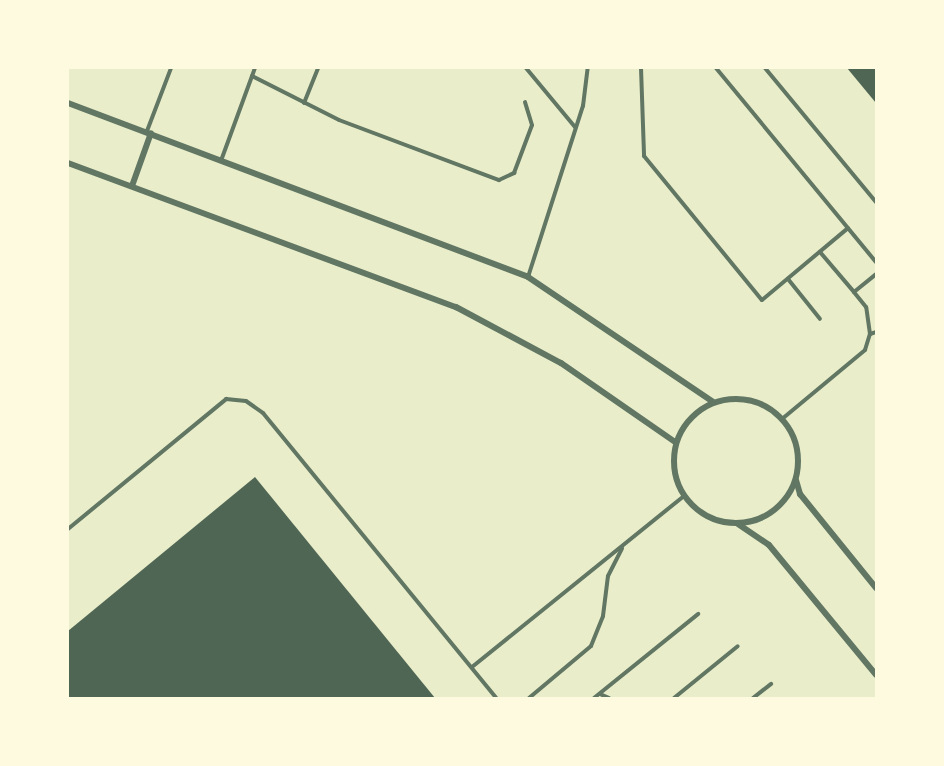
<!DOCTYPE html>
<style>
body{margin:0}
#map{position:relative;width:944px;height:766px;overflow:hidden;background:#e9edc9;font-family:"Fira Sans Condensed",sans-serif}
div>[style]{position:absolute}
.building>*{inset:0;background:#4f6655}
.service>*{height:4px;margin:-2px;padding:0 2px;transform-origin:2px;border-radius:2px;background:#617663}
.minor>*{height:6px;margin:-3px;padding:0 3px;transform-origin:3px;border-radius:3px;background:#617663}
.minor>.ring{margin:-3px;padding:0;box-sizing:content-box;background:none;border:6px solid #617663;border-radius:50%}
span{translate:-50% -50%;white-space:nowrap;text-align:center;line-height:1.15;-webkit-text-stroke:5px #fefae0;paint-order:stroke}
.frame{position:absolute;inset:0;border:69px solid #fefae0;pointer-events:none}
</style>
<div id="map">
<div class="building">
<div style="clip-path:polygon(847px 68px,876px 68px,876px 103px)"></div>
<div style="clip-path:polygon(255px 477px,435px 698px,68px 698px,68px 631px)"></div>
</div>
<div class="service">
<div style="left:526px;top:68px;width:77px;rotate:50.3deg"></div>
<div style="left:641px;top:68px;width:88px;rotate:88deg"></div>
<div style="left:644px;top:156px;width:186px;rotate:50.7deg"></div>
<div style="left:762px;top:300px;width:112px;rotate:-39.9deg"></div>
<div style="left:716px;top:68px;width:251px;rotate:50.5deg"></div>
<div style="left:765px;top:68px;width:174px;rotate:50.4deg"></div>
<div style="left:252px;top:76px;width:97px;rotate:26.8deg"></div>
<div style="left:339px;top:120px;width:171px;rotate:20.6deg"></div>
<div style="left:499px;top:180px;width:17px;rotate:-25deg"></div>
<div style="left:514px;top:173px;width:51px;rotate:-69.4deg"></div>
<div style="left:532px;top:125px;width:24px;rotate:-107deg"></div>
<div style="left:304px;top:103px;width:38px;rotate:-68deg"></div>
<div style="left:147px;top:131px;width:67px;rotate:-69.1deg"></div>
<div style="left:222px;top:158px;width:96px;rotate:-69.9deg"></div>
<div style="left:820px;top:252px;width:52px;rotate:49.6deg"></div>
<div style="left:528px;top:277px;width:180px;rotate:-72.2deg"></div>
<div style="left:583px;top:106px;width:38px;rotate:-83deg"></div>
<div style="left:788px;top:279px;width:51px;rotate:51.3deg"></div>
<div style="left:870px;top:334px;width:27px;rotate:-98deg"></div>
<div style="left:866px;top:307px;width:19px;rotate:-129deg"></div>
<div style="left:854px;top:292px;width:28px;rotate:-39deg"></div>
<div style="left:782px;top:419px;width:108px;rotate:-39.7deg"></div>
<div style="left:865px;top:350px;width:17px;rotate:-73deg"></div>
<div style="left:870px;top:334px;width:6px;rotate:-18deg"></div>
<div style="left:68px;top:529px;width:205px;rotate:-39.4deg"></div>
<div style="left:226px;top:399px;width:20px;rotate:6deg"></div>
<div style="left:246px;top:401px;width:21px;rotate:35deg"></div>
<div style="left:263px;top:413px;width:368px;rotate:50.7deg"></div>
<div style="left:472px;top:667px;width:272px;rotate:-38.9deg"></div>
<div style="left:600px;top:694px;width:10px;rotate:24deg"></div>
<div style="left:529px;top:698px;width:81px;rotate:-40deg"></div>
<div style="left:591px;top:646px;width:32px;rotate:-68deg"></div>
<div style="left:603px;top:616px;width:40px;rotate:-82.9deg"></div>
<div style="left:608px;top:576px;width:31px;rotate:-63deg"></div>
<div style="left:594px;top:698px;width:134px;rotate:-38.9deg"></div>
<div style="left:674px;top:698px;width:82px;rotate:-39.1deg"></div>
<div style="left:753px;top:698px;width:23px;rotate:-38deg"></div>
</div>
<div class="minor">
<div style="left:68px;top:103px;width:492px;rotate:20.7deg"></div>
<div style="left:528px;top:277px;width:223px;rotate:34deg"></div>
<div style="left:68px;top:163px;width:414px;rotate:20.4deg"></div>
<div style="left:456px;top:307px;width:119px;rotate:28.1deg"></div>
<div style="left:561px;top:363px;width:139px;rotate:34.7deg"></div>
<div style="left:132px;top:186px;width:56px;rotate:-70.3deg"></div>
<div class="ring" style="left:674px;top:399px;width:118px;height:118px"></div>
<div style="left:796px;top:480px;width:15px;rotate:74deg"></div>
<div style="left:800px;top:494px;width:121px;rotate:51deg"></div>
<div style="left:738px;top:524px;width:37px;rotate:34deg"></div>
<div style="left:769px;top:545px;width:168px;rotate:50.5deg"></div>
</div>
<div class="frame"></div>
</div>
